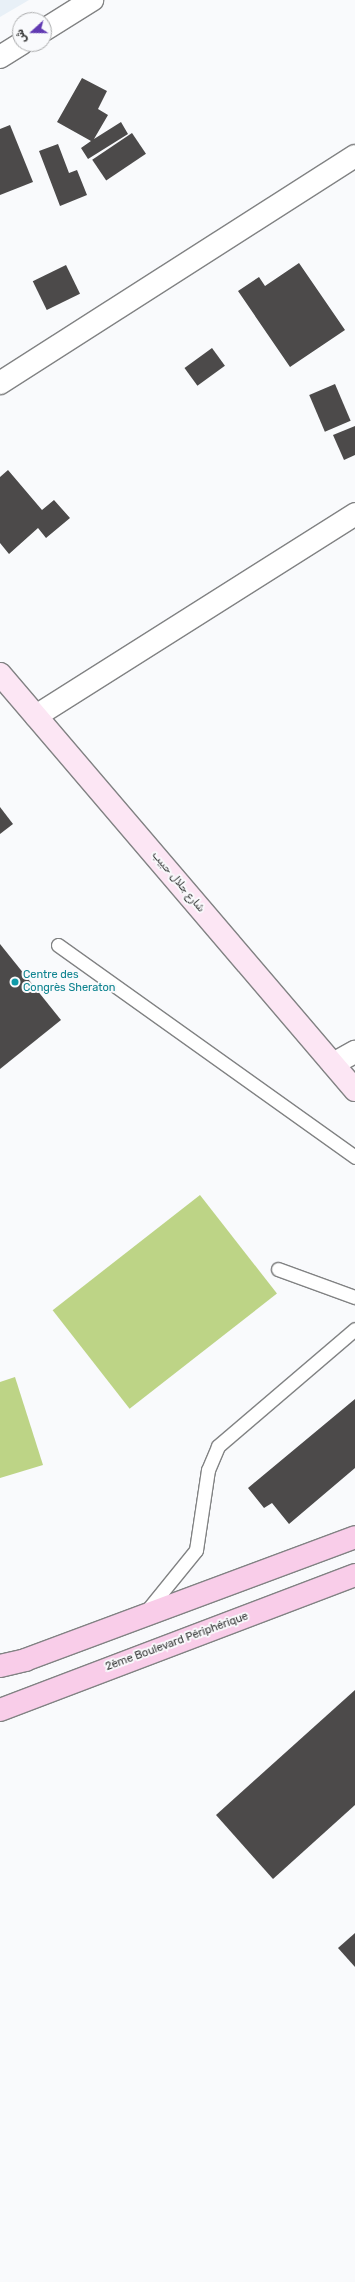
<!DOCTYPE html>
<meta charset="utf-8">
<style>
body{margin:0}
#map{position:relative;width:355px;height:2282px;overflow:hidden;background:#f9fafc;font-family:Rubik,Vazirmatn,sans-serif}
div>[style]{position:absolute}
.built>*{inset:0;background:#e8f0f7}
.green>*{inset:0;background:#bdd486;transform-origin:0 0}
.building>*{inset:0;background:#4c4a4a;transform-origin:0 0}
.roads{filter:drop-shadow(1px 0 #818283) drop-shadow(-1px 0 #818283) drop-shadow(0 1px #818283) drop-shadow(0 -1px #818283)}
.lane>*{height:13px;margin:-6.5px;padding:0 6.5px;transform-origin:6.5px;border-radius:6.5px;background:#fff}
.street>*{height:22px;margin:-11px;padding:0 11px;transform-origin:11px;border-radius:11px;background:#fff}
.secondary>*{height:22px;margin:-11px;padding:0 11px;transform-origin:11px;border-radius:11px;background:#fce6f4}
.primary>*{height:22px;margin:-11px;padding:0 11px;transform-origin:11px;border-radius:11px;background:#f9cde9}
.dots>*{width:11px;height:11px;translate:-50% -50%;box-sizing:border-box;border:2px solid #f9fafc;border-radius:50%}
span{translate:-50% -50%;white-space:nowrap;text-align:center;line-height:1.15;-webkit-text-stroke:4px #f9fafc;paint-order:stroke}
.street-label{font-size:11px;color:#363737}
.culture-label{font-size:11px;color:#0d838f}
.left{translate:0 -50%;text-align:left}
.north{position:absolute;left:12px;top:12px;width:40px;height:40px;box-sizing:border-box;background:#f9fafc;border:1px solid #abacad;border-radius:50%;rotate:249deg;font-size:11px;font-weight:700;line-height:16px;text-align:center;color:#363737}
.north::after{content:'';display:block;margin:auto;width:14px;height:18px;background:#613ab2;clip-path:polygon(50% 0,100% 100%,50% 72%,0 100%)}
</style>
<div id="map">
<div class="built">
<div style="clip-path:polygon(0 0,29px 0,0 17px)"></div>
</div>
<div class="green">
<div style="left:200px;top:1195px;width:125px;height:187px;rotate:52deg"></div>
<div style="clip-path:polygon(15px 1377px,43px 1465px,0 1478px,0 1382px)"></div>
</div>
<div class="building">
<div style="clip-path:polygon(82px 78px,107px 91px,98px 109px,108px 115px,94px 139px,121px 122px,128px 134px,88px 159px,81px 148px,91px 141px,57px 122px)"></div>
<div style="clip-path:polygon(10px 125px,33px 182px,0 195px,0 129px)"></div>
<div style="left:132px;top:133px;width:25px;height:48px;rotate:56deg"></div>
<div style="clip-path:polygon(58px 144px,69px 173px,77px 170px,87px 195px,60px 206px,39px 151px)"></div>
<div style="clip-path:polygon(299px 263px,345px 330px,290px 367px,238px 291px,259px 277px,265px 286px)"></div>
<div style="left:66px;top:265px;width:32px;height:37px;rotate:64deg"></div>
<div style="left:212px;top:348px;width:22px;height:34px;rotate:54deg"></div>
<div style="left:335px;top:384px;width:40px;height:28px;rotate:67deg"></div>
<div style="clip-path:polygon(355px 426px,355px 455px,344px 460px,333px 435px)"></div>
<div style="clip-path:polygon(8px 470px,42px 510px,54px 500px,70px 518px,46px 538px,38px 528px,9px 554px,0 543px,0 477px)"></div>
<div style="clip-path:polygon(0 807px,13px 824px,0 834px)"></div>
<div style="clip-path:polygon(0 944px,61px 1020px,0 1069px)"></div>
<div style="clip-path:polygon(355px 1399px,355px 1468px,289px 1524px,272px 1503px,264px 1508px,248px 1488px)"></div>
<div style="clip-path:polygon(355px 1690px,355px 1805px,273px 1879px,216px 1815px)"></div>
<div style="clip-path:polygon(355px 1933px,355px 1967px,338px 1948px)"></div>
</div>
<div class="roads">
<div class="lane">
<div style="left:58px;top:945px;width:365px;rotate:35.5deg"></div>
<div style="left:278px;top:1269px;width:82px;rotate:20deg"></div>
<div style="left:145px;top:1613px;width:81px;rotate:-51deg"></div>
<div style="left:196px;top:1550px;width:81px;rotate:-81.5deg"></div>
<div style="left:208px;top:1470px;width:26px;rotate:-67deg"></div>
<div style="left:218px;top:1446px;width:180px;rotate:-40.5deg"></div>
</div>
<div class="street">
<div style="left:44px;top:30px;width:57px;rotate:-32deg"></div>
<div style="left:0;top:57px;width:25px;rotate:-32deg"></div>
<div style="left:0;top:383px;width:421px;rotate:-32.6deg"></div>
<div style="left:36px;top:716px;width:378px;rotate:-32.3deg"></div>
<div style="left:333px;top:1064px;width:25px;rotate:-29deg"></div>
</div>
<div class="secondary">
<div style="left:0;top:674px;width:547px;rotate:49.52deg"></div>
</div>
<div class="primary">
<div style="left:0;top:1666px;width:26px;rotate:-13deg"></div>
<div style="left:25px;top:1660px;width:352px;rotate:-20.4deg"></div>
<div style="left:0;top:1710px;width:380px;rotate:-20.8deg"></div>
</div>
</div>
<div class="dots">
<div style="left:15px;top:982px;background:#0f9aa8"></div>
</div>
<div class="street-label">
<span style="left:178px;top:882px;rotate:50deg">شارع جلال حبيب</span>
<span style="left:177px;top:1642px;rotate:-20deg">2ème Boulevard Périphérique</span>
</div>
<div class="culture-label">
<span class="left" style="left:23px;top:982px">Centre des<br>Congrès Sheraton</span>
</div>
<div class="north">ش</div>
</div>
